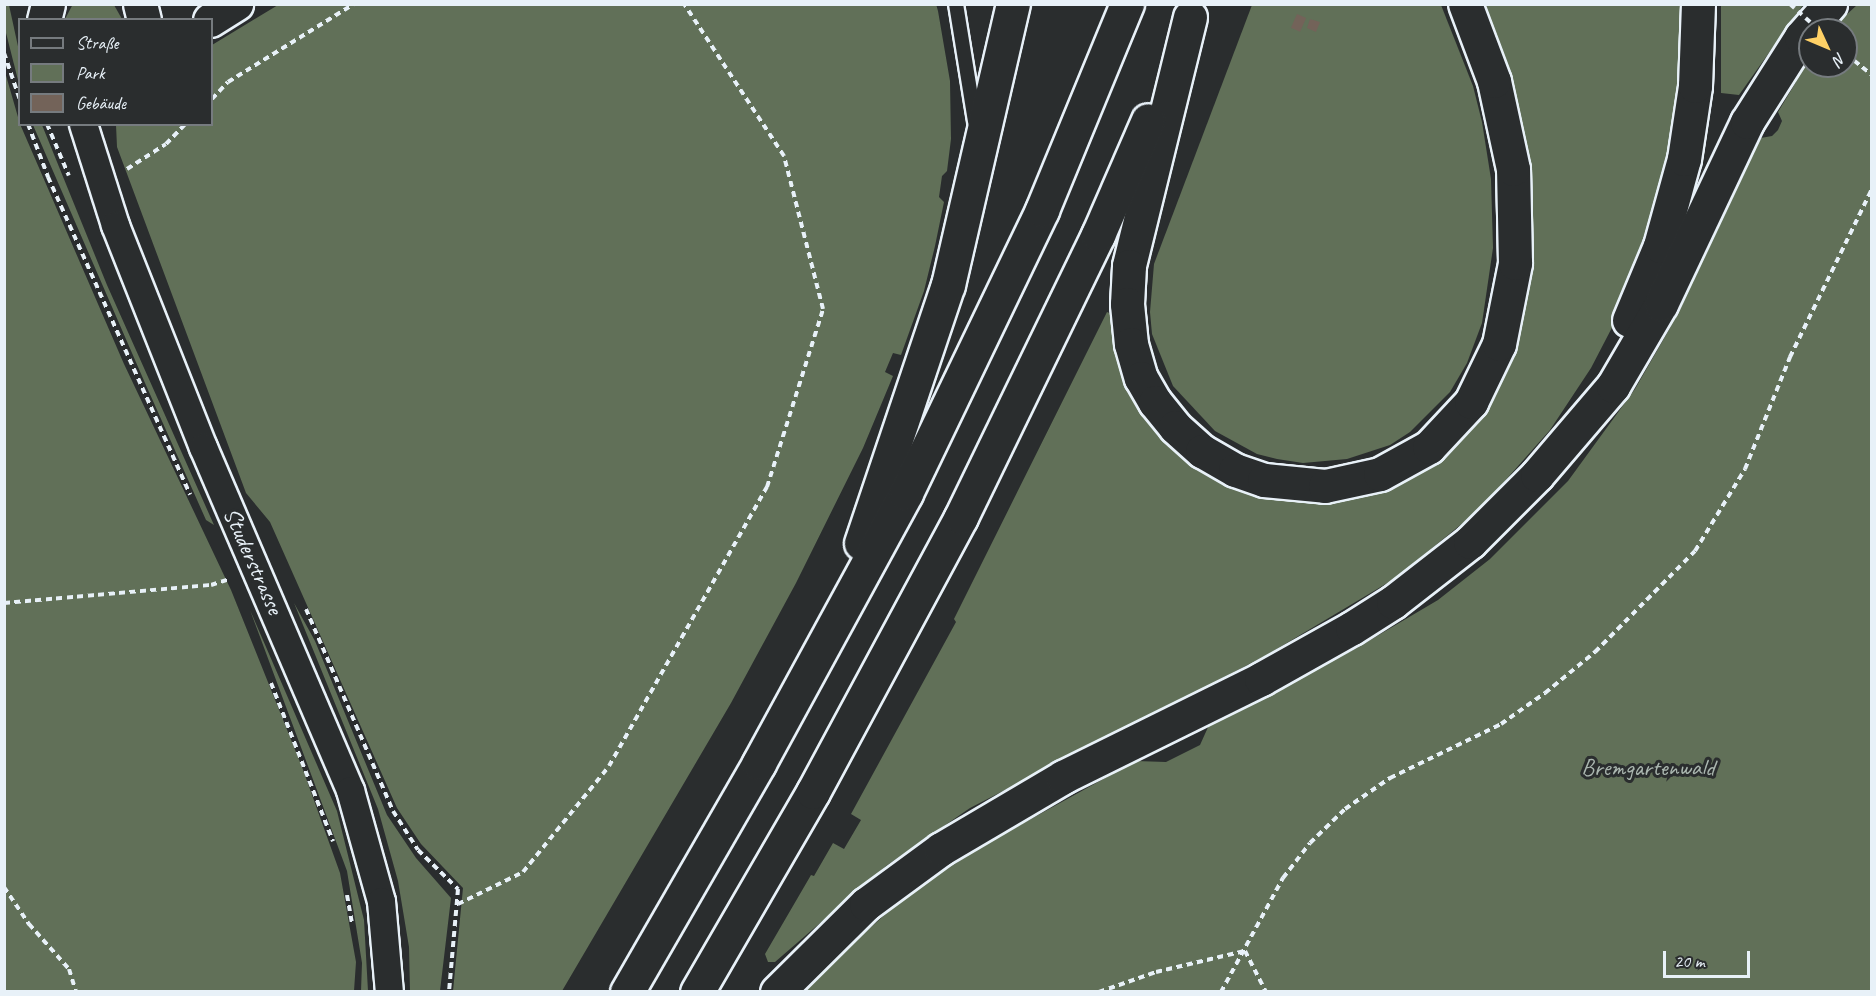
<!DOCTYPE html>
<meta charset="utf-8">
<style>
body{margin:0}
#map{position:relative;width:1876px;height:996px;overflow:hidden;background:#2a2d2e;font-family:Caveat,sans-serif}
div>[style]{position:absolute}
.green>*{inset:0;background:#617058}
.building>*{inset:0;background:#736359;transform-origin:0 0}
.path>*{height:4px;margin-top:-2px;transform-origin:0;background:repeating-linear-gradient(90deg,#e8f1f8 0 6px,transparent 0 10.5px)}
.roads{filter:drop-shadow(2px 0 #e8f1f8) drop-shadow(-2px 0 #e8f1f8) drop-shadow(0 2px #e8f1f8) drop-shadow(0 -2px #e8f1f8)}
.service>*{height:14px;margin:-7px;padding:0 7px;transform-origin:7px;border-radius:7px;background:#2a2d2e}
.minor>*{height:27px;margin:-13.5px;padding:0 13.5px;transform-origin:13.5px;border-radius:13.5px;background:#2a2d2e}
.secondary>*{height:33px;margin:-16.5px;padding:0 16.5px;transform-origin:16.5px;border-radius:16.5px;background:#2a2d2e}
.motorway>*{height:33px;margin:-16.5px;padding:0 16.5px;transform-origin:16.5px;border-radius:16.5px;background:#2a2d2e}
.path-bridge>*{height:4px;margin-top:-2px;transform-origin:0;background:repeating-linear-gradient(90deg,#e8f1f8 0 6px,transparent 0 10.5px)}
span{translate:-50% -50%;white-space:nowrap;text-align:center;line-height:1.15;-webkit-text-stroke:6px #2a2d2e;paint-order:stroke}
.street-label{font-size:24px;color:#e8f1f8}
.park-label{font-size:24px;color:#abb7b0}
.frame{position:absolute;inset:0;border:6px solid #e8f1f8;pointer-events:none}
.legend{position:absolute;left:18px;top:18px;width:195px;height:108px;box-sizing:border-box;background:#2a2d2e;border:2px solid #767b7f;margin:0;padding:8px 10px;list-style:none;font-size:18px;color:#e8f1f8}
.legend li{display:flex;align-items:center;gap:12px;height:30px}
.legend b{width:30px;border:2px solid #767b7f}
.north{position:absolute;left:1798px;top:18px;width:60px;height:60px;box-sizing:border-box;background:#2a2d2e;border:2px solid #767b7f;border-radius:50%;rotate:134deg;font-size:16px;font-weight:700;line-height:24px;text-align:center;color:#e8f1f8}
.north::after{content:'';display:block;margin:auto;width:21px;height:27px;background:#ffd166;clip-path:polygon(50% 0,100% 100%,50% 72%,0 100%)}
.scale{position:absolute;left:1663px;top:951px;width:87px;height:27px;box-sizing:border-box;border:3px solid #e8f1f8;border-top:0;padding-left:8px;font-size:18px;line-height:21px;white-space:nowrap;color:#e8f1f8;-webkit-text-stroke:4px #2a2d2e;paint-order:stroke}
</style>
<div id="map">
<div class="green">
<div style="clip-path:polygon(73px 4px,114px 5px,122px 19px,65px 19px)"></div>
<div style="clip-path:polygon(4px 5px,9px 5px,19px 51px,19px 84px,5px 29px)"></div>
<div style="clip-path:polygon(278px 5px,936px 4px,938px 11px,950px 81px,951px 139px,947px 171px,942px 176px,939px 197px,944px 202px,935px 246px,924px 291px,901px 355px,893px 353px,885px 372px,893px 376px,863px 448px,796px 583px,731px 703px,562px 991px,453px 991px,463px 888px,421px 844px,397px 808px,270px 522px,246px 493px,117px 147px,116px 125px,212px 124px,212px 45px)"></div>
<div style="clip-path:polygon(1252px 5px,1441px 5px,1473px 86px,1482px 122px,1491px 179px,1493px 248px,1482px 323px,1467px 363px,1450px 392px,1410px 432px,1390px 445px,1347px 459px,1303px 463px,1277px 459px,1257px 454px,1215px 431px,1173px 386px,1152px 334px,1150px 312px,1154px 264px)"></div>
<div style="clip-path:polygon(1476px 5px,1685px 5px,1679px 123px,1631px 291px,1591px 368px,1550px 430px,1480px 509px,1394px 579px,1265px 656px,970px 808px,886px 866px,775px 962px,768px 962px,765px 954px,811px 875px,814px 876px,833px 843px,844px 849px,861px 820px,851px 814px,956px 622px,954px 619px,1107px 312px,1114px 315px,1197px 462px,1400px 478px,1519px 314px)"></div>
<div style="clip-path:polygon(1721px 5px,1803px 5px,1739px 95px,1721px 93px)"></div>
<div style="clip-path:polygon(1857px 5px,1871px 5px,1871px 991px,798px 992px,907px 895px,982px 846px,1136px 761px,1166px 762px,1200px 745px,1209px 725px,1355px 649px,1438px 600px,1490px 559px,1568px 481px,1635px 389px,1670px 328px,1755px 139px,1772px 136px,1778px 130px,1782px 121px,1778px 112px,1796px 82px,1792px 78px,1810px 53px,1810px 66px,1846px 66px,1846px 30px,1830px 30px)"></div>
<div style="clip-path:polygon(5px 72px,20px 124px,124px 364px,231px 590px,302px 767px,340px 873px,356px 962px,354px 991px,5px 991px)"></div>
<div style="clip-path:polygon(33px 125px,42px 125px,107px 285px,214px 525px,206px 520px,145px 383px)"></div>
<div style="clip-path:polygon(294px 603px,315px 641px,387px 815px,416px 858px,451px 898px,440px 991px,410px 991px,409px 947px,398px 881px,378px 809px)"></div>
<div style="clip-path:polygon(250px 610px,337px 811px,364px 920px,368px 991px,361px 991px,362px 963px,347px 871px)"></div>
</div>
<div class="building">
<div style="left:1297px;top:14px;width:10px;height:15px;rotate:24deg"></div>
<div style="clip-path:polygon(1310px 19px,1320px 22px,1316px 32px,1307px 28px)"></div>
</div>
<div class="path">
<div style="left:4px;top:53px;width:50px;rotate:71.2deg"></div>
<div style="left:1846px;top:54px;width:33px;rotate:39deg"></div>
<div style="left:212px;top:99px;width:23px;rotate:-47deg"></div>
<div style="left:228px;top:82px;width:148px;rotate:-31.8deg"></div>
<div style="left:28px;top:124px;width:57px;rotate:69.3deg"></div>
<div style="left:48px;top:177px;width:348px;rotate:65.9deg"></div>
<div style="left:47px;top:124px;width:56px;rotate:67.1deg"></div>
<div style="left:127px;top:169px;width:46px;rotate:-32.7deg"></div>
<div style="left:166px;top:144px;width:28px;rotate:-46deg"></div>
<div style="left:4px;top:603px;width:208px;rotate:-5deg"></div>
<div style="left:211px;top:585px;width:20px;rotate:-18deg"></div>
<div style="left:306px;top:609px;width:220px;rotate:66.7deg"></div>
<div style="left:393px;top:811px;width:46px;rotate:57.3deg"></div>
<div style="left:418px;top:850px;width:56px;rotate:44.3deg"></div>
<div style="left:458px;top:889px;width:103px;rotate:95deg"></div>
<div style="left:271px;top:683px;width:170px;rotate:68.6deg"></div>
<div style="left:4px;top:887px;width:45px;rotate:56deg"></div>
<div style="left:29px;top:924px;width:60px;rotate:48.4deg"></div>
<div style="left:69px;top:969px;width:24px;rotate:73deg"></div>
<div style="left:347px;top:895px;width:28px;rotate:80deg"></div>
<div style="left:458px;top:904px;width:72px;rotate:-26.2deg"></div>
<div style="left:523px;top:872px;width:136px;rotate:-50.9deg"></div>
<div style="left:609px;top:766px;width:321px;rotate:-60.5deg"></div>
<div style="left:767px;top:487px;width:187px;rotate:-72.5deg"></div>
<div style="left:823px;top:309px;width:158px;rotate:-104.3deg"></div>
<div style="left:784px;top:156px;width:182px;rotate:-123.3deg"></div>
<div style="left:1099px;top:992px;width:60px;rotate:-19.3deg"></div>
<div style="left:1156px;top:972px;width:91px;rotate:-13.3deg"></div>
<div style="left:1245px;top:951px;width:46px;rotate:62.9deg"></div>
<div style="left:1221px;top:992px;width:130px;rotate:-61.5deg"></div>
<div style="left:1283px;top:878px;width:44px;rotate:-52.4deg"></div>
<div style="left:1310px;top:843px;width:49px;rotate:-44.2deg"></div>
<div style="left:1345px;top:809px;width:55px;rotate:-34.6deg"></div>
<div style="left:1390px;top:778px;width:123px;rotate:-25.9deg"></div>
<div style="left:1501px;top:724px;width:54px;rotate:-35.2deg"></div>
<div style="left:1545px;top:693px;width:65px;rotate:-39.4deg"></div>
<div style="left:1595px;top:652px;width:142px;rotate:-45.3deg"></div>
<div style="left:1695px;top:551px;width:96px;rotate:-58.6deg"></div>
<div style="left:1745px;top:469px;width:121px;rotate:-68.1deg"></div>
<div style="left:1790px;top:357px;width:187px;rotate:-64deg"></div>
</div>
<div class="roads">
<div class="service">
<div style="left:956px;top:4px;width:119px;rotate:80.8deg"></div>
</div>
<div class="minor">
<div style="left:83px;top:124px;width:106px;rotate:72.4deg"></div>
<div style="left:115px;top:225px;width:239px;rotate:68.4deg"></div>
<div style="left:203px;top:447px;width:373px;rotate:66.8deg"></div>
<div style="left:350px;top:790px;width:115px;rotate:74.4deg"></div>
<div style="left:381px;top:901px;width:91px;rotate:85deg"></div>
</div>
<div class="secondary">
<div style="left:140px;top:4px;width:16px;rotate:76deg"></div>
<div style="left:44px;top:20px;width:16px;rotate:-76deg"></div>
</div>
<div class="motorway">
<div style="left:1190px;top:17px;width:256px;rotate:103.8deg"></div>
<div style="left:1129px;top:266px;width:38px;rotate:93deg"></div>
<div style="left:1127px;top:304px;width:40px;rotate:84.3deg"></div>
<div style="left:1131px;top:344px;width:35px;rotate:74deg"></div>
<div style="left:1141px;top:378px;width:28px;rotate:60deg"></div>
<div style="left:1155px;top:402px;width:32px;rotate:51deg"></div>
<div style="left:1175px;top:427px;width:36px;rotate:42deg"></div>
<div style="left:1202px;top:451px;width:38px;rotate:30deg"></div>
<div style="left:1235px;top:470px;width:31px;rotate:19deg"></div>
<div style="left:1264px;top:480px;width:61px;rotate:5.6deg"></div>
<div style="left:1325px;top:486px;width:56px;rotate:-12.3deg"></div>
<div style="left:1380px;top:474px;width:56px;rotate:-28.9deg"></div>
<div style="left:1429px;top:447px;width:62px;rotate:-47deg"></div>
<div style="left:1471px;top:402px;width:64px;rotate:-64.2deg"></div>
<div style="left:1499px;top:344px;width:83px;rotate:-78.8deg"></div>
<div style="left:1515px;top:263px;width:94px;rotate:-91.2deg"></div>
<div style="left:1513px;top:169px;width:90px;rotate:-102.2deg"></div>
<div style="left:1494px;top:81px;width:82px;rotate:-110.6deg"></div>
<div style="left:210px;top:20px;width:31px;rotate:-32deg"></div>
<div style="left:1629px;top:320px;width:80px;rotate:-67.3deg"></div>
<div style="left:1660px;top:246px;width:90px;rotate:-74.6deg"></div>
<div style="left:1684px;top:159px;width:74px;rotate:-81.4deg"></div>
<div style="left:1695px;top:86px;width:82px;rotate:-87.9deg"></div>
<div style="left:861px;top:543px;width:272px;rotate:-71.4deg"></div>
<div style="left:948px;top:285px;width:288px;rotate:-77deg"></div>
<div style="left:627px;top:992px;width:264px;rotate:-60deg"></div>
<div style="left:759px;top:763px;width:307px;rotate:-61.4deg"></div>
<div style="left:906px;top:493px;width:314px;rotate:-64.3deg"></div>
<div style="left:1042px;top:210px;width:223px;rotate:-67.6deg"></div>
<div style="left:697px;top:992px;width:231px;rotate:-59.9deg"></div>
<div style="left:813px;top:792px;width:312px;rotate:-61.7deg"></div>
<div style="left:961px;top:517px;width:314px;rotate:-64.1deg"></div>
<div style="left:1098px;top:235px;width:125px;rotate:-66.5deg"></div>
<div style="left:777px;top:992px;width:125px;rotate:-44.7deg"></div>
<div style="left:866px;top:904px;width:93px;rotate:-36.3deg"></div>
<div style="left:941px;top:849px;width:142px;rotate:-30.5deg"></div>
<div style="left:1063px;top:777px;width:221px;rotate:-26.3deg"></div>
<div style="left:1261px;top:679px;width:104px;rotate:-29.3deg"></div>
<div style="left:1352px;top:628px;width:49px;rotate:-32.4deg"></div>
<div style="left:1393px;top:602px;width:98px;rotate:-37.9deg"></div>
<div style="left:1470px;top:542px;width:95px;rotate:-45deg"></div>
<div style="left:1537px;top:475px;width:117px;rotate:-49.5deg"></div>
<div style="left:1613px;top:386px;width:95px;rotate:-59.7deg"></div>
<div style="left:1661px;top:304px;width:201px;rotate:-64.7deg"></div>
<div style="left:1747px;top:122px;width:101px;rotate:-57.6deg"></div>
<div style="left:1801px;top:37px;width:44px;rotate:-48.7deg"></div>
</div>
</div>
<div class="path-bridge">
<div style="left:1790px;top:4px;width:39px;rotate:42deg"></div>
</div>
<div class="street-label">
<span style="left:253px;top:561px;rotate:66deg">Studerstrasse</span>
</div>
<div class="park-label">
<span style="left:1648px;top:768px">Bremgartenwald</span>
</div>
<div class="frame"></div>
<ul class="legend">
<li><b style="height:8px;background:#2a2d2e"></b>Straße</li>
<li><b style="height:16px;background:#617058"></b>Park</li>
<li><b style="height:16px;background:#736359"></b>Gebäude</li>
</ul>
<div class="north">N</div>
<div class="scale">20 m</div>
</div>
